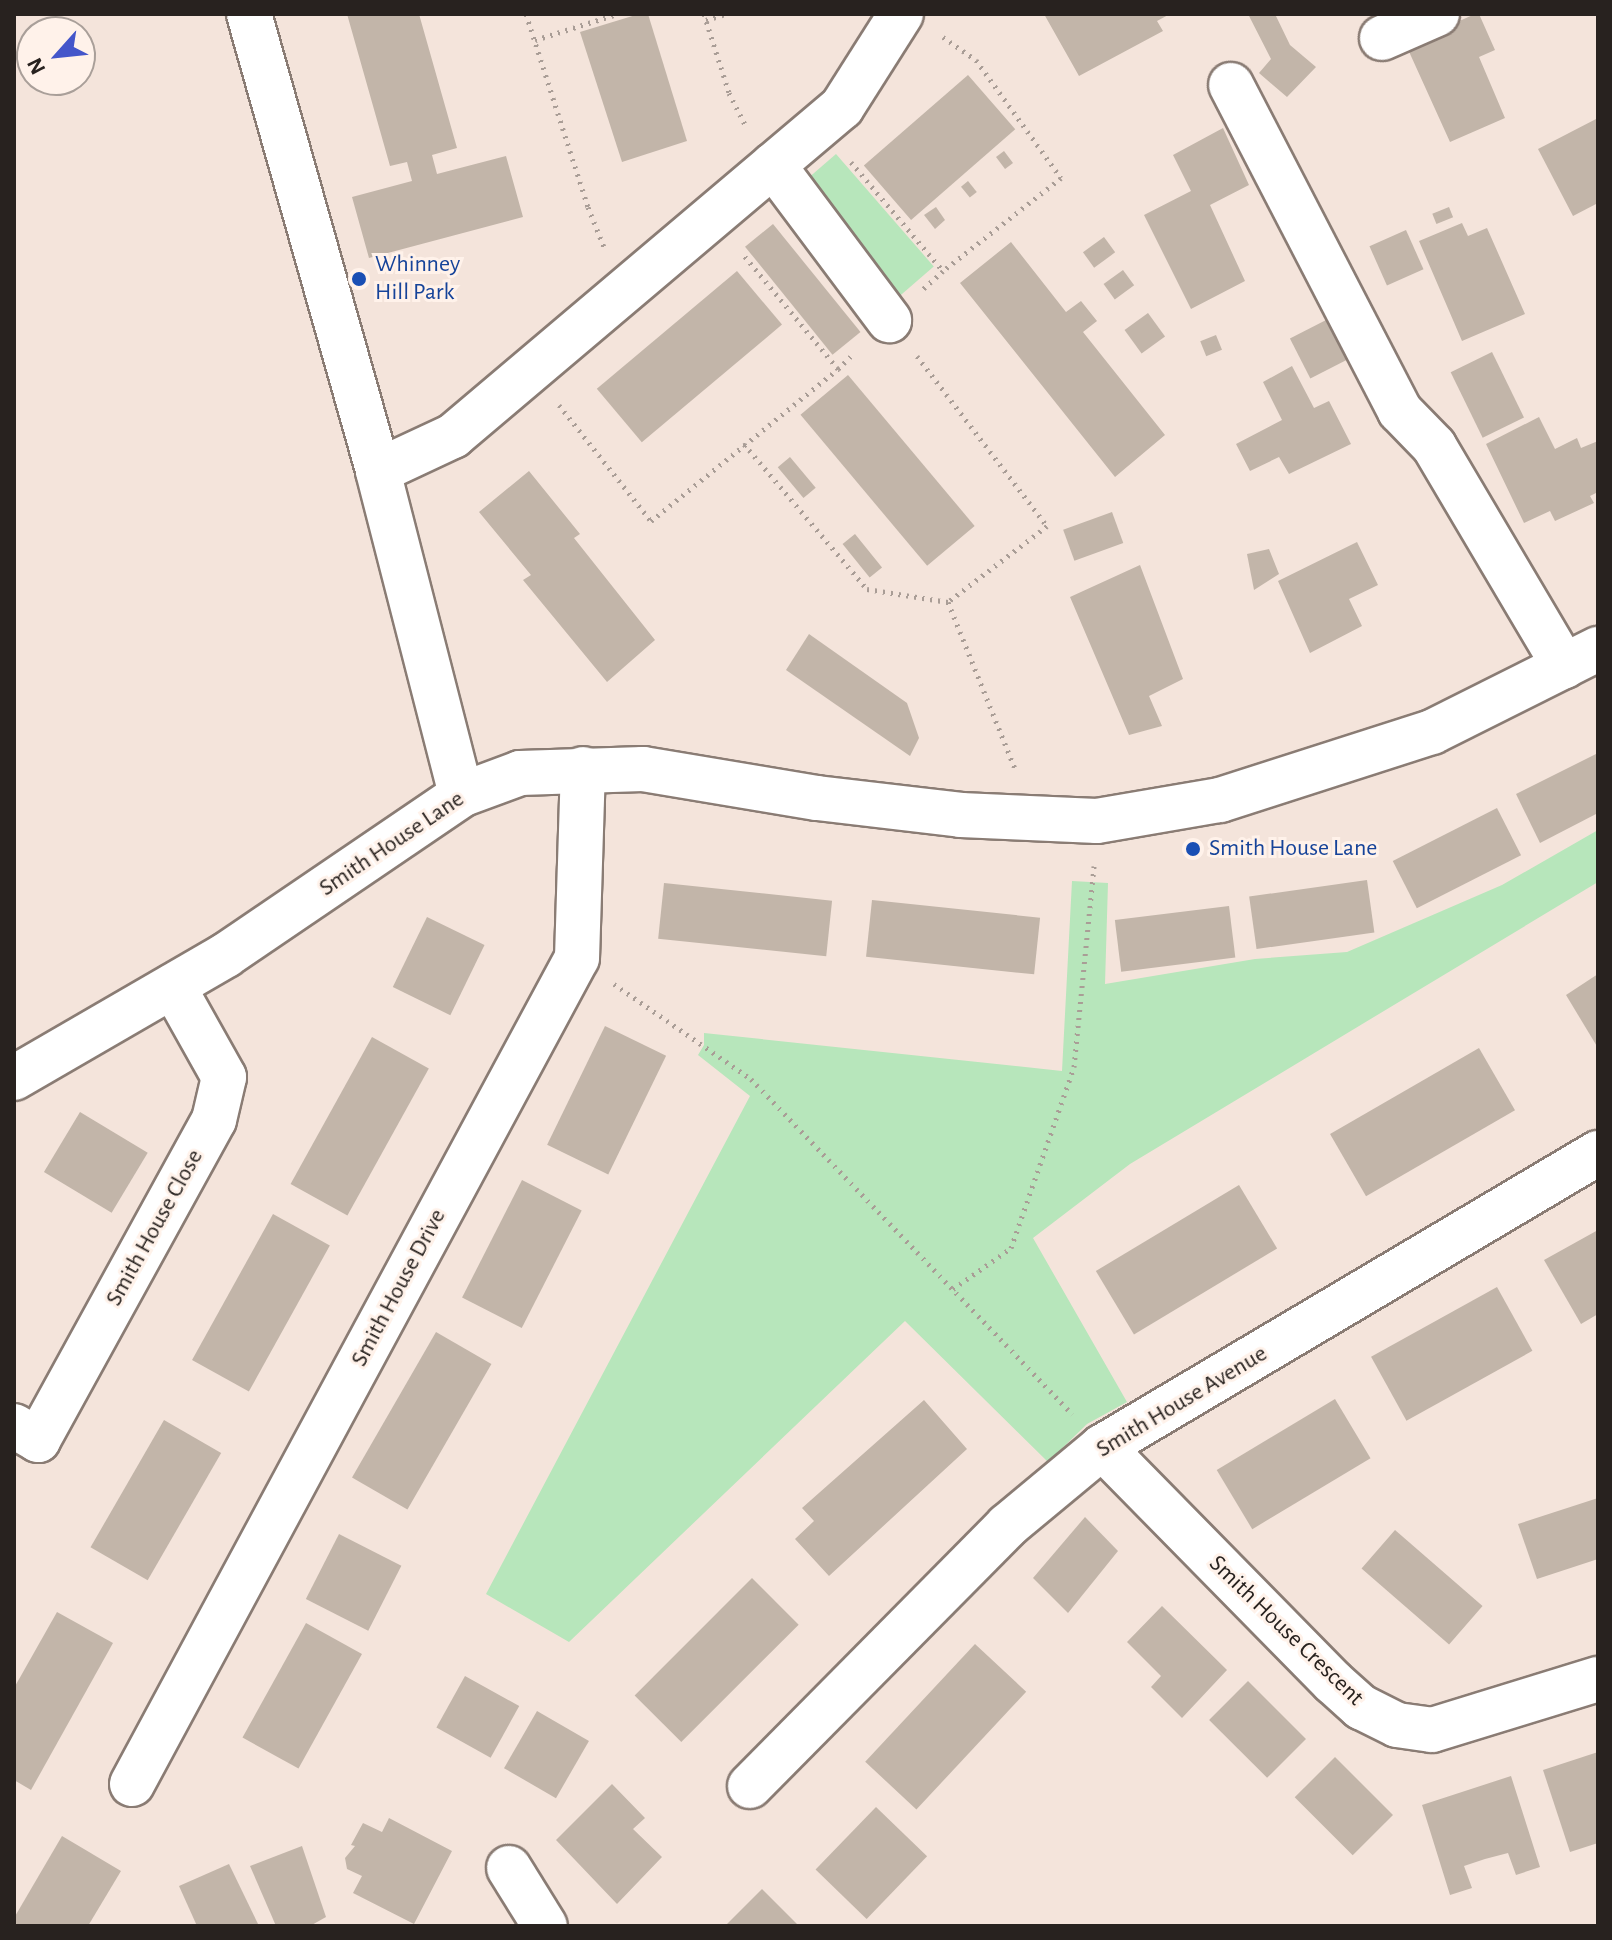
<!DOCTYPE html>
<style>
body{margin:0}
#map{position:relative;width:1612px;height:1940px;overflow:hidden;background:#f4e4db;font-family:"Alegreya Sans",sans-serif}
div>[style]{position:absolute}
.green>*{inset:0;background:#b7e6bb;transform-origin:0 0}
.building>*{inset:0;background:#c2b5a9;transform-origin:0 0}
.path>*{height:5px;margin-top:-2.5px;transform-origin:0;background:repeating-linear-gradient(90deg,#a99d96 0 2px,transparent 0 8px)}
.roads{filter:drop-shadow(2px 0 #8a7c74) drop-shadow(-2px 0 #8a7c74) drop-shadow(0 2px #8a7c74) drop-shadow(0 -2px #8a7c74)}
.minor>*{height:44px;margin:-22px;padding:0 22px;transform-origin:22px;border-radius:22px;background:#fff}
.dots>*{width:22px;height:22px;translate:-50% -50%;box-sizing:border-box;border:4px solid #fff2ea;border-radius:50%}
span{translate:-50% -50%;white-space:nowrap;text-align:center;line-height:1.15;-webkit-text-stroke:6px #fff2ea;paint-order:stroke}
.transit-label{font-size:24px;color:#164399}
.left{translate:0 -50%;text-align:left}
.street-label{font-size:24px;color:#28221f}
.frame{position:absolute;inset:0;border:16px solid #28221f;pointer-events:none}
.north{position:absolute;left:16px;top:16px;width:80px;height:80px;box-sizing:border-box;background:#fff2ea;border:2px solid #a99f99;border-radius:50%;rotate:243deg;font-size:22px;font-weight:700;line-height:32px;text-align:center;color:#28221f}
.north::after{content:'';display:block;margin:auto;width:28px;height:36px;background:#4456ca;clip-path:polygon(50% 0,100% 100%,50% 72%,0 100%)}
</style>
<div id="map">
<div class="green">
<div style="left:836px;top:154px;width:149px;height:44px;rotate:49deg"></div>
<div style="clip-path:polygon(1598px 830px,1598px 882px,1130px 1164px,1033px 1238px,1127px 1402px,1087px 1424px,1048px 1462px,905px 1321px,569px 1642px,486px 1594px,750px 1096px,698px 1055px,704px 1045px,704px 1033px,1062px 1071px,1072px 881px,1108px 883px,1105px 984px,1255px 959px,1347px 952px,1502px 885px)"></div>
</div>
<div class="building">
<div style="clip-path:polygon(347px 14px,419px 14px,457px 148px,432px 155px,437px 174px,506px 156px,523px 217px,369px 258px,352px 197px,412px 181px,407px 162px,390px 166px)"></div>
<div style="clip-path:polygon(639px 14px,648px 14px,687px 141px,622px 162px,580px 32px)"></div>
<div style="clip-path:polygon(1044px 14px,1170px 14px,1157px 21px,1163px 31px,1079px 76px)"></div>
<div style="clip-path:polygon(1248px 14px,1275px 14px,1290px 45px,1316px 67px,1287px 97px,1259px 73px,1271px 59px)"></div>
<div style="clip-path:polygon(1475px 14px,1479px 14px,1495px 50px,1479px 57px,1505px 118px,1450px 142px,1406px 45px)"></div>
<div style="left:968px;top:75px;width:72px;height:138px;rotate:49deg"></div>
<div style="clip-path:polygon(1598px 118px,1598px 203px,1573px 216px,1538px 149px)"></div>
<div style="clip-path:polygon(1223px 128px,1249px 185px,1210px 205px,1245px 281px,1191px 309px,1144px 215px,1191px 191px,1173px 155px)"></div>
<div style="left:1004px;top:151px;width:15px;height:10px;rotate:53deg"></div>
<div style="left:968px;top:181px;width:14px;height:9px;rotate:51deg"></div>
<div style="clip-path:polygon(936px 207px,945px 220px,935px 229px,924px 215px)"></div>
<div style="left:1449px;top:207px;width:11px;height:18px;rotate:68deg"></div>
<div style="clip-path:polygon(1462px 223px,1468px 236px,1487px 228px,1525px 314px,1462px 341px,1419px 241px)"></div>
<div style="left:773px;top:224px;width:139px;height:36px;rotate:51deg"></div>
<div style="left:1406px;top:230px;width:43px;height:40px;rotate:66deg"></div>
<div style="left:1104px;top:237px;width:19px;height:26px;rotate:54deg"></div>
<div style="clip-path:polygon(1011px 242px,1066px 312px,1081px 301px,1097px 321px,1083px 332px,1165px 435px,1115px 477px,960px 283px)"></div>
<div style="left:1123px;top:270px;width:19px;height:24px;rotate:54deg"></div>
<div style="left:737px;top:271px;width:70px;height:183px;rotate:50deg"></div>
<div style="left:1148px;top:313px;width:29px;height:29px;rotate:54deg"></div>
<div style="left:1330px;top:318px;width:45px;height:45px;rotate:63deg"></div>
<div style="left:1216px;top:335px;width:16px;height:17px;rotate:68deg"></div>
<div style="left:1492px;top:352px;width:73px;height:46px;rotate:64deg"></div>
<div style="clip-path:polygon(1292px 366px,1314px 408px,1329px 401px,1351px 444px,1289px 474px,1279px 457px,1250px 471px,1236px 444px,1282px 420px,1263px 382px)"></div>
<div style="left:848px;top:375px;width:197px;height:62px;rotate:50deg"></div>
<div style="clip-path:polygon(1539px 417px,1555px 449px,1577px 438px,1581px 448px,1598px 441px,1598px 492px,1590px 496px,1594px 503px,1555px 521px,1550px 511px,1524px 523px,1486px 444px)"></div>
<div style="left:790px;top:457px;width:40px;height:16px;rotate:50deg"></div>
<div style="clip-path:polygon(529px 471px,580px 534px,574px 538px,655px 640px,607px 682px,523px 580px,531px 575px,479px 512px)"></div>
<div style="left:1112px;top:512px;width:33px;height:52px;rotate:70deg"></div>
<div style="left:855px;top:534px;width:43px;height:16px;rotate:51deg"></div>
<div style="clip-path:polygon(1357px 542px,1378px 585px,1349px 599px,1362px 626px,1310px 653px,1278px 581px)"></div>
<div style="clip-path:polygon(1269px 549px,1279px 574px,1254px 590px,1247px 554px)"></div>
<div style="clip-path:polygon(1140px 565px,1183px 679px,1149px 696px,1162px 726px,1129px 735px,1070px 597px)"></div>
<div style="clip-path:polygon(809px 634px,907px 703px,919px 738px,910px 756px,786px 670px)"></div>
<div style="clip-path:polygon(1598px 753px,1598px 813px,1540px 843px,1516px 794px)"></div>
<div style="left:1497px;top:808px;width:53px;height:117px;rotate:63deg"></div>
<div style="left:1367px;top:880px;width:53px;height:119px;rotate:82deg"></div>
<div style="left:664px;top:883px;width:169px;height:56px;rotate:6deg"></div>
<div style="left:872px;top:900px;width:169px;height:57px;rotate:6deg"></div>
<div style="left:1229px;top:906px;width:52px;height:115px;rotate:83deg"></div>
<div style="left:427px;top:917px;width:64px;height:78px;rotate:26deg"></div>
<div style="clip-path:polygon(1598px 974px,1598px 1048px,1566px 995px)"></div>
<div style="left:605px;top:1026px;width:68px;height:132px;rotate:26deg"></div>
<div style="left:372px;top:1037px;width:65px;height:168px;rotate:29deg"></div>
<div style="left:1479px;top:1048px;width:72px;height:172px;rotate:60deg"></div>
<div style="left:80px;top:1112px;width:79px;height:70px;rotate:31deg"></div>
<div style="left:522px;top:1180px;width:67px;height:132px;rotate:27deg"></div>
<div style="left:1239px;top:1185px;width:74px;height:167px;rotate:59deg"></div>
<div style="left:273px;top:1214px;width:65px;height:167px;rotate:29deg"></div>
<div style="clip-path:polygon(1598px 1230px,1598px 1314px,1581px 1324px,1544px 1260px)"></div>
<div style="left:1497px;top:1287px;width:73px;height:144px;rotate:61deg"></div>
<div style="left:436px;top:1332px;width:64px;height:168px;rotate:30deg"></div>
<div style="left:1335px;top:1399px;width:69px;height:138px;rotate:59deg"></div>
<div style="clip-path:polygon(924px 1400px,967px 1449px,829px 1576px,795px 1539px,814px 1521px,802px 1508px)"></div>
<div style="left:164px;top:1420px;width:66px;height:147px;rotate:30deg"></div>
<div style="clip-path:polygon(1598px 1498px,1598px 1559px,1537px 1579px,1518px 1524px)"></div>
<div style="clip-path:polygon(1085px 1517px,1118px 1551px,1068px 1613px,1033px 1578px)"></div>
<div style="left:1395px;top:1530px;width:116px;height:51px;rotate:41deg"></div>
<div style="left:339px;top:1534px;width:70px;height:73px;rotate:27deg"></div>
<div style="left:752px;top:1578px;width:66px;height:166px;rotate:45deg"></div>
<div style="clip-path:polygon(1162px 1606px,1227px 1670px,1182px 1718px,1151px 1687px,1161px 1676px,1127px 1642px)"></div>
<div style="clip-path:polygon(57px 1612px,113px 1643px,31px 1790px,14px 1780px,14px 1688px)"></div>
<div style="left:306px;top:1623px;width:64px;height:131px;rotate:29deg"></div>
<div style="left:975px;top:1644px;width:70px;height:161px;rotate:43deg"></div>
<div style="left:465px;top:1676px;width:62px;height:59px;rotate:29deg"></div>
<div style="left:1248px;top:1681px;width:82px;height:55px;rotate:45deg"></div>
<div style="left:537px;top:1711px;width:60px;height:66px;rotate:30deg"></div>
<div style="clip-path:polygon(1598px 1752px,1598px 1843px,1570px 1852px,1543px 1770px)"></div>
<div style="left:1335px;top:1757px;width:82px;height:57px;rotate:45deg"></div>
<div style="clip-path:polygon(1511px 1776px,1540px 1867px,1516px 1875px,1508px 1853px,1485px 1859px,1464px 1866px,1472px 1888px,1450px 1895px,1422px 1805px)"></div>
<div style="clip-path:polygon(612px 1784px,645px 1818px,633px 1829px,662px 1857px,617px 1904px,556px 1840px)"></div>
<div style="left:876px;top:1807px;width:71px;height:87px;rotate:44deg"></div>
<div style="clip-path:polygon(389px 1818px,452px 1851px,414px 1924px,353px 1893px,362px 1876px,347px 1869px,345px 1858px,355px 1846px,351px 1845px,363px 1823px,382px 1832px)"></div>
<div style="clip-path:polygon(62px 1836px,121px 1871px,88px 1926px,17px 1926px,14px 1918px)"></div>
<div style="clip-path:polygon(302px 1846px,326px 1917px,310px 1926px,276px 1926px,250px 1866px)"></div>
<div style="clip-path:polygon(229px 1864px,259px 1926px,197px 1926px,179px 1886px)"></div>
<div style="clip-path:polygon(762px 1889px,799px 1926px,725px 1926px)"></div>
</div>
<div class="path">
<div style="left:526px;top:14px;width:203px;rotate:72.2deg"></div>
<div style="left:588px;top:207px;width:43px;rotate:68.2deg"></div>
<div style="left:704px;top:14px;width:83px;rotate:72.4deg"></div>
<div style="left:729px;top:93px;width:39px;rotate:63deg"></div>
<div style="left:706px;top:20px;width:21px;rotate:-17deg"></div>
<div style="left:943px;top:37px;width:40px;rotate:34.9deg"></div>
<div style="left:976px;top:60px;width:145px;rotate:54.2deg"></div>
<div style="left:1061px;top:178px;width:150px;rotate:141.8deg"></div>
<div style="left:535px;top:40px;width:86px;rotate:-17.6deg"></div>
<div style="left:851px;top:162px;width:143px;rotate:49.8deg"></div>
<div style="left:943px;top:271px;width:27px;rotate:138deg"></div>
<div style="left:917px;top:356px;width:214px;rotate:52.6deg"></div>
<div style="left:1047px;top:526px;width:125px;rotate:142.5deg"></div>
<div style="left:948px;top:602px;width:182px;rotate:68.1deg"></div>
<div style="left:838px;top:369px;width:23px;rotate:-45deg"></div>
<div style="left:559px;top:405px;width:148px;rotate:51.6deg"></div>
<div style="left:651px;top:521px;width:241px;rotate:-39.1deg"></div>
<div style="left:838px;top:369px;width:149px;rotate:-129.6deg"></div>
<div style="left:744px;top:444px;width:190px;rotate:49.7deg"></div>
<div style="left:867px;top:589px;width:82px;rotate:9.1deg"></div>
<div style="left:614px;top:984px;width:167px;rotate:34.7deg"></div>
<div style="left:751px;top:1079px;width:464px;rotate:46.2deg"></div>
<div style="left:953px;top:1289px;width:71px;rotate:-35.3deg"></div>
<div style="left:1011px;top:1248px;width:192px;rotate:-70.8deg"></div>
<div style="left:1074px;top:1067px;width:202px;rotate:-84.3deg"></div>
</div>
<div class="roads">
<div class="minor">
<div style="left:249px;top:14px;width:475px;rotate:74.2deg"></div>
<div style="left:378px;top:471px;width:334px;rotate:75.6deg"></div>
<div style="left:1382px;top:38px;width:60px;rotate:-23.6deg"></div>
<div style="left:1231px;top:85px;width:367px;rotate:62.6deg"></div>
<div style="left:1400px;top:411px;width:49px;rotate:45.8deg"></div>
<div style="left:1434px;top:446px;width:256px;rotate:59.4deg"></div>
<div style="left:773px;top:165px;width:194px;rotate:53.2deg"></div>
<div style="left:378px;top:471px;width:83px;rotate:-25deg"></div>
<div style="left:453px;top:436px;width:509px;rotate:-40.22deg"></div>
<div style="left:842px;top:107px;width:110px;rotate:-57.6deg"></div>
<div style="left:14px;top:1078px;width:245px;rotate:-30.1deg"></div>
<div style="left:226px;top:955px;width:284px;rotate:-34.2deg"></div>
<div style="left:461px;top:795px;width:63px;rotate:-20.4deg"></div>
<div style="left:520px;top:773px;width:123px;rotate:-1.9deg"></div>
<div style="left:643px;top:769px;width:176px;rotate:9.5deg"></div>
<div style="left:817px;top:798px;width:145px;rotate:6.7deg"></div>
<div style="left:961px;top:815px;width:136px;rotate:2.5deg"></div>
<div style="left:1097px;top:821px;width:125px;rotate:-9.7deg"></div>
<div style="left:1220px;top:800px;width:223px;rotate:-17.8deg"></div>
<div style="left:1432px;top:732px;width:186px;rotate:-26.6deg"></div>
<div style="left:14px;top:1426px;width:28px;rotate:30deg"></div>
<div style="left:38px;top:1440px;width:365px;rotate:-61.2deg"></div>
<div style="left:214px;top:1120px;width:44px;rotate:-76.9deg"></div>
<div style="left:224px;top:1077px;width:104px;rotate:-119.3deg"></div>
<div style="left:1102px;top:1447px;width:330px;rotate:45.5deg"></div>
<div style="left:1333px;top:1682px;width:38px;rotate:42deg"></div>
<div style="left:1361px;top:1707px;width:40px;rotate:26.6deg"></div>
<div style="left:1397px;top:1725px;width:35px;rotate:8deg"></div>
<div style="left:1432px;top:1730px;width:174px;rotate:-17.1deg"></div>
<div style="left:132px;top:1784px;width:938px;rotate:-61.69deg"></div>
<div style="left:577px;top:958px;width:189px;rotate:-88.2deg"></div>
<div style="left:750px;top:1786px;width:366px;rotate:-45.3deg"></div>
<div style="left:1007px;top:1526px;width:124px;rotate:-39.7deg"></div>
<div style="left:1102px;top:1447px;width:577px;rotate:-30.66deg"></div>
<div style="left:509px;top:1868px;width:68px;rotate:58.2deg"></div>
</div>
</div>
<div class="dots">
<div style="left:359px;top:279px;background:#1a4fb4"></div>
<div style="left:1193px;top:849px;background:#1a4fb4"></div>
</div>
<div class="transit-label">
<span class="left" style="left:375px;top:279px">Whinney<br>Hill Park</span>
<span class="left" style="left:1209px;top:849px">Smith House Lane</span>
</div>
<div class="street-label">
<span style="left:392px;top:844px;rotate:-34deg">Smith House Lane</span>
<span style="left:155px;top:1228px;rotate:-61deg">Smith House Close</span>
<span style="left:399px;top:1288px;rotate:-62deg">Smith House Drive</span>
<span style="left:1182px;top:1402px;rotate:-31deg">Smith House Avenue</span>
<span style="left:1286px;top:1631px;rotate:44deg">Smith House Crescent</span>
</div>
<div class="frame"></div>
<div class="north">N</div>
</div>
